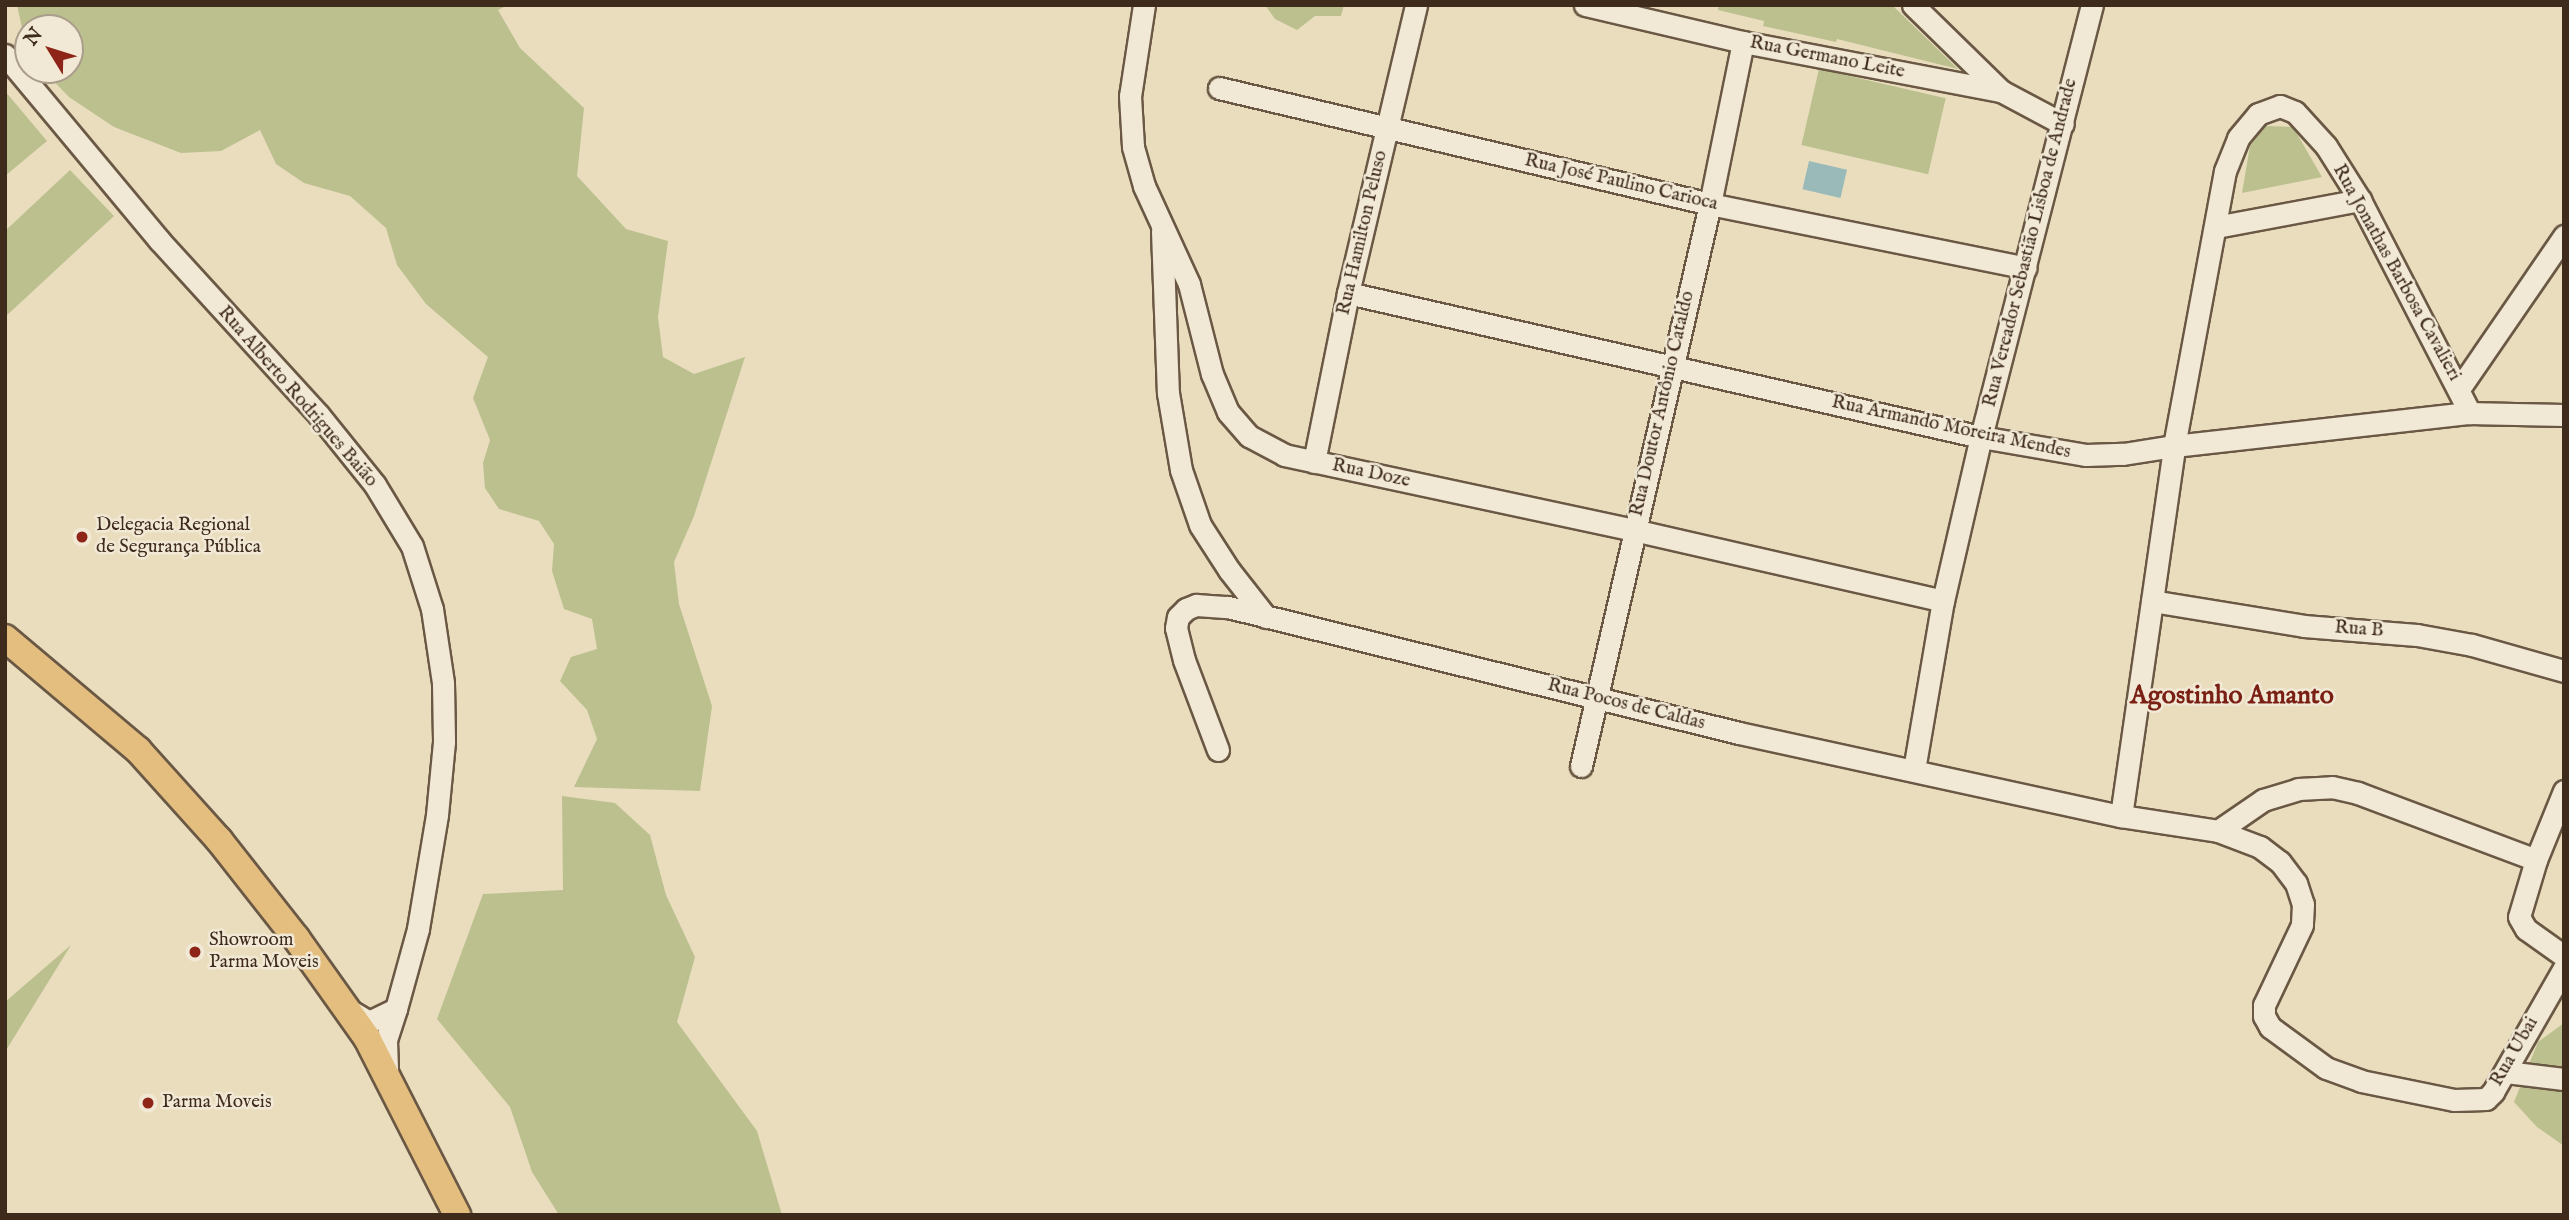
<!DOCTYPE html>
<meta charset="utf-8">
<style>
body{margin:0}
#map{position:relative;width:2569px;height:1220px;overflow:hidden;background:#e9ddbe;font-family:"IM FELL English",serif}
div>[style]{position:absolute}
.green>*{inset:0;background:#bbc08e;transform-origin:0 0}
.water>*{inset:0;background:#9ababa;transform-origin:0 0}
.roads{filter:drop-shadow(2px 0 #6a5844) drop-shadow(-2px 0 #6a5844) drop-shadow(0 2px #6a5844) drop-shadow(0 -2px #6a5844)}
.minor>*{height:21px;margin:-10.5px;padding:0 10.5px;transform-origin:10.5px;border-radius:10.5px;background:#f1e9d5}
.major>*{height:26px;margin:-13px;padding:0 13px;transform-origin:13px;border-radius:13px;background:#e4be7f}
.dots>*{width:19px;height:19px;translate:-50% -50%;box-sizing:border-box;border:4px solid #f1e9d5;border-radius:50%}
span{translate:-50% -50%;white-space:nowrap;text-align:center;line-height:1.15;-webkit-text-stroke:5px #f1e9d5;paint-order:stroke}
.street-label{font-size:19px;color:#3f2b1c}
.poi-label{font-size:19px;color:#3f2b1c}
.left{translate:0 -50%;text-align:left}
.district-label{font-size:26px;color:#7a1f14;font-weight:700}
.frame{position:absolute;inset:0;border:7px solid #3f2b1c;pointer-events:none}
.north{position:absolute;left:14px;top:14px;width:70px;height:70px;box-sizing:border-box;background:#f1e9d5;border:2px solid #aa9d8b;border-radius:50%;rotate:308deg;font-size:19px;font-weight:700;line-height:28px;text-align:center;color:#3f2b1c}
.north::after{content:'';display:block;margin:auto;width:24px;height:32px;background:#8f2418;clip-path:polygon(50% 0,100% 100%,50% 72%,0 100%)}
</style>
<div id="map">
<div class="green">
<div style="clip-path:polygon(17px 5px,508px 5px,498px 10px,520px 48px,584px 108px,577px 176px,626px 229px,668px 241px,658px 317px,663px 357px,694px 374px,745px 357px,694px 516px,674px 562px,679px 604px,712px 706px,700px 791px,574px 787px,597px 739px,587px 710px,560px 681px,571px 657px,597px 649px,592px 619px,564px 609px,552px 571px,554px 544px,539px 521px,499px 509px,485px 488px,483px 463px,490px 440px,473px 398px,488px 357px,426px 304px,397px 265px,386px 228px,350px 196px,304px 183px,276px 164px,260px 130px,221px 151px,181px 153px,114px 127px,69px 97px,43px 70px,70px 70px,70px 28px,28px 28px,28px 55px)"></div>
<div style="clip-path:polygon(1265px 5px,1344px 5px,1341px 16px,1315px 16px,1297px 30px,1275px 19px)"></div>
<div style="clip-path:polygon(1719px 5px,1892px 5px,1958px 69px,1837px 39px,1836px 42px,1763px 26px,1764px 21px,1718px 10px)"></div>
<div style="left:1819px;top:69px;width:130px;height:78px;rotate:13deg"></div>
<div style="clip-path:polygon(5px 91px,47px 141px,5px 176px)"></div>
<div style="clip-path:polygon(2266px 126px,2293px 127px,2322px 177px,2242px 193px,2250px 146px)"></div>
<div style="clip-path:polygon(70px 170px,114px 216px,5px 317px,5px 231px)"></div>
<div style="clip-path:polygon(562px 796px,615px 803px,650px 835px,666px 895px,695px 957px,677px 1022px,757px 1131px,782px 1215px,559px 1215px,532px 1172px,510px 1107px,437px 1019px,483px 894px,563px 890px)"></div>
<div style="clip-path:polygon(71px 945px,5px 1052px,5px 1002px)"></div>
<div style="clip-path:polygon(2564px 1023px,2564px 1146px,2537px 1127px,2514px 1102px,2538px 1042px)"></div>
</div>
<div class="water">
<div style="left:1809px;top:161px;width:39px;height:29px;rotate:13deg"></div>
</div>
<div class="roads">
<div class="minor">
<div style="left:1144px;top:5px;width:92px;rotate:98.7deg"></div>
<div style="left:1130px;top:96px;width:51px;rotate:86.6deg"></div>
<div style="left:1133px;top:147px;width:41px;rotate:74.2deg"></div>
<div style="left:1144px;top:186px;width:108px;rotate:65.3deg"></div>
<div style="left:1189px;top:284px;width:93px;rotate:75.7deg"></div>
<div style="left:1212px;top:374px;width:41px;rotate:67.2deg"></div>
<div style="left:1228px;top:412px;width:32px;rotate:49deg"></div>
<div style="left:1249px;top:436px;width:40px;rotate:28deg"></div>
<div style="left:1284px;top:455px;width:358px;rotate:12.1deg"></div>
<div style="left:1634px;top:530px;width:317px;rotate:12.9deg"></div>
<div style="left:1585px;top:5px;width:162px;rotate:13.2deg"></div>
<div style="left:1743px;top:42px;width:263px;rotate:10.8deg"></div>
<div style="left:2001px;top:91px;width:70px;rotate:28deg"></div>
<div style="left:1913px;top:5px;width:123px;rotate:44.3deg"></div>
<div style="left:5px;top:55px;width:241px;rotate:50.2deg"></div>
<div style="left:159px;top:240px;width:236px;rotate:47.6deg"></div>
<div style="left:318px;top:414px;width:91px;rotate:51.2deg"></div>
<div style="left:375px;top:485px;width:71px;rotate:58.8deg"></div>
<div style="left:412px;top:546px;width:66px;rotate:72.4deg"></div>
<div style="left:432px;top:609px;width:75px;rotate:81.5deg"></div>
<div style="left:443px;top:683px;width:59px;rotate:89deg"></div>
<div style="left:444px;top:742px;width:73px;rotate:95.5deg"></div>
<div style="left:437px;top:815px;width:116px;rotate:99.5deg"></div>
<div style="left:418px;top:929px;width:83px;rotate:105.4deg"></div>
<div style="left:1219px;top:88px;width:505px;rotate:13.29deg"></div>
<div style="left:1710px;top:204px;width:322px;rotate:11.4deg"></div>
<div style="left:2216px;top:227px;width:147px;rotate:-10.6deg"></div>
<div style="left:1162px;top:231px;width:162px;rotate:87.9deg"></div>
<div style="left:1168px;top:393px;width:78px;rotate:80.4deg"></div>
<div style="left:1181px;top:470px;width:58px;rotate:70.9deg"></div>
<div style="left:1200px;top:525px;width:54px;rotate:57.2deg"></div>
<div style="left:1229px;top:570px;width:60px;rotate:51.8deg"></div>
<div style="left:1348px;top:293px;width:649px;rotate:12.82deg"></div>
<div style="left:1981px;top:437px;width:107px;rotate:9.7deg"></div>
<div style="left:2086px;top:455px;width:37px;rotate:-2deg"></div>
<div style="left:2123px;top:454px;width:52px;rotate:-8.9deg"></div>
<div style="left:2174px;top:446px;width:298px;rotate:-6.4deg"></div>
<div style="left:2470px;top:413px;width:94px;rotate:1.2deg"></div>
<div style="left:2459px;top:389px;width:186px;rotate:-55.5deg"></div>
<div style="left:1314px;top:462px;width:172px;rotate:-78.6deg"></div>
<div style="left:1348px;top:293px;width:296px;rotate:-76.7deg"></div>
<div style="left:2152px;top:601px;width:154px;rotate:9.3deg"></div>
<div style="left:2304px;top:626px;width:113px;rotate:4.6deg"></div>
<div style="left:2417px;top:635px;width:56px;rotate:10.3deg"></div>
<div style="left:2472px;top:645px;width:96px;rotate:15.8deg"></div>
<div style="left:1218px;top:750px;width:96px;rotate:-110.7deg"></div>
<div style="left:1184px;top:660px;width:33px;rotate:-104deg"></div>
<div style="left:1176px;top:628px;width:11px;rotate:-80deg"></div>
<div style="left:1178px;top:617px;width:11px;rotate:-45deg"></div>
<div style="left:1186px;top:609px;width:11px;rotate:-22deg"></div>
<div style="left:1196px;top:605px;width:32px;rotate:4deg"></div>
<div style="left:1228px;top:607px;width:526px;rotate:13.85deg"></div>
<div style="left:1739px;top:733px;width:391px;rotate:12.3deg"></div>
<div style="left:2121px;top:816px;width:98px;rotate:8.8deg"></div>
<div style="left:2218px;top:831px;width:45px;rotate:20.9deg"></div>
<div style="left:2260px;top:847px;width:25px;rotate:37deg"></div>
<div style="left:2280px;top:862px;width:26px;rotate:53deg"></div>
<div style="left:2296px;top:883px;width:22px;rotate:72deg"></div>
<div style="left:2303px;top:904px;width:21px;rotate:93deg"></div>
<div style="left:2302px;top:925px;width:89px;rotate:115.4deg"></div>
<div style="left:2264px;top:1005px;width:11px;rotate:90deg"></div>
<div style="left:2264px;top:1016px;width:13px;rotate:61deg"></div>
<div style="left:2270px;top:1027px;width:69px;rotate:36.2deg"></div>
<div style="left:2326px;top:1068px;width:37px;rotate:20deg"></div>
<div style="left:2361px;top:1081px;width:95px;rotate:11.5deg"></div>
<div style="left:2454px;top:1100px;width:32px;rotate:-2deg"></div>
<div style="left:2486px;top:1099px;width:10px;rotate:-45deg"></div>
<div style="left:2493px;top:1092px;width:143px;rotate:-60.2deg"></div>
<div style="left:1581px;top:766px;width:577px;rotate:-77.07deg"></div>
<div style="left:1710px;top:204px;width:165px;rotate:-78.5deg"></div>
<div style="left:1914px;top:770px;width:171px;rotate:-80.3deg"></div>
<div style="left:1943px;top:601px;width:168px;rotate:-77deg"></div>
<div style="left:1981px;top:437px;width:446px;rotate:-75.6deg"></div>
<div style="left:2564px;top:791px;width:74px;rotate:112.1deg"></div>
<div style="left:2536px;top:860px;width:59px;rotate:106.6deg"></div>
<div style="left:2519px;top:917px;width:14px;rotate:60deg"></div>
<div style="left:2526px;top:929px;width:47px;rotate:35.4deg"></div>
<div style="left:2121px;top:816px;width:374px;rotate:-81.8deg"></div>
<div style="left:2174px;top:446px;width:280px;rotate:-79.5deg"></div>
<div style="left:2225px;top:171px;width:35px;rotate:-68deg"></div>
<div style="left:2238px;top:138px;width:31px;rotate:-50deg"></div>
<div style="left:2258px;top:114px;width:23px;rotate:-20deg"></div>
<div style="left:2280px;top:106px;width:16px;rotate:22deg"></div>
<div style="left:2295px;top:112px;width:46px;rotate:47.6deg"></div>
<div style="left:2326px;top:146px;width:64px;rotate:57.8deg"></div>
<div style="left:2360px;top:200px;width:240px;rotate:62.7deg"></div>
<div style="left:2218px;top:831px;width:55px;rotate:-34.6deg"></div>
<div style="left:2263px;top:800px;width:37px;rotate:-17deg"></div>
<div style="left:2298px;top:789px;width:34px;rotate:-3deg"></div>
<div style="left:2332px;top:787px;width:27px;rotate:13deg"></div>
<div style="left:2358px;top:793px;width:190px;rotate:20.6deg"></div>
<div style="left:349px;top:1010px;width:23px;rotate:31deg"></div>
<div style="left:369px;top:1022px;width:30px;rotate:-26deg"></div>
<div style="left:396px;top:1009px;width:33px;rotate:108deg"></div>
<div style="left:386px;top:1040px;width:33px;rotate:88deg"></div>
<div style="left:2506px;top:1072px;width:58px;rotate:6.9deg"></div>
</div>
<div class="major">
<div style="left:5px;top:638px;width:174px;rotate:40.1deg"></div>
<div style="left:138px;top:750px;width:121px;rotate:48deg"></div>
<div style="left:219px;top:840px;width:125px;rotate:51.8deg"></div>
<div style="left:296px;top:938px;width:123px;rotate:54.6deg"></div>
<div style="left:367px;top:1038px;width:199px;rotate:63deg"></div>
</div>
</div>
<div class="dots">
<div style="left:82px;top:537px;background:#8f2418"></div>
<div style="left:195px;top:952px;background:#8f2418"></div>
<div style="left:148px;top:1103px;background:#8f2418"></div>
</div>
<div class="street-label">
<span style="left:1827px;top:58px;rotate:11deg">Rua Germano Leite</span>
<span style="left:1621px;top:183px;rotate:13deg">Rua José Paulino Carioca</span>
<span style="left:1363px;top:233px;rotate:-77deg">Rua Hamilton Peluso</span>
<span style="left:2031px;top:243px;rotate:-76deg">Rua Vereador Sebastião Lisboa de Andrade</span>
<span style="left:2396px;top:273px;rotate:61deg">Rua Jonathas Barbosa Cavalieri</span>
<span style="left:297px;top:397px;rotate:49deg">Rua Alberto Rodrigues Baião</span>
<span style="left:1663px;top:404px;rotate:-77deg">Rua Doutor Antônio Cataldo</span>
<span style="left:1951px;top:428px;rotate:12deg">Rua Armando Moreira Mendes</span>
<span style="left:1371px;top:474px;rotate:12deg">Rua Doze</span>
<span style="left:2359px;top:630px;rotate:4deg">Rua B</span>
<span style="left:1626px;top:705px;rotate:14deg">Rua Pocos de Caldas</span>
<span style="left:2515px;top:1052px;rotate:-60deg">Rua Ubai</span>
</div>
<div class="poi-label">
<span class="left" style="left:96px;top:537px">Delegacia Regional<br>de Segurança Pública</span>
<span class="left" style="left:209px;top:952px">Showroom<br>Parma Moveis</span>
<span class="left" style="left:162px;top:1103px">Parma Moveis</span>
</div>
<div class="district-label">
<span style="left:2232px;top:696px">Agostinho Amanto</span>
</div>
<div class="frame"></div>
<div class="north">N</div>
</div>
